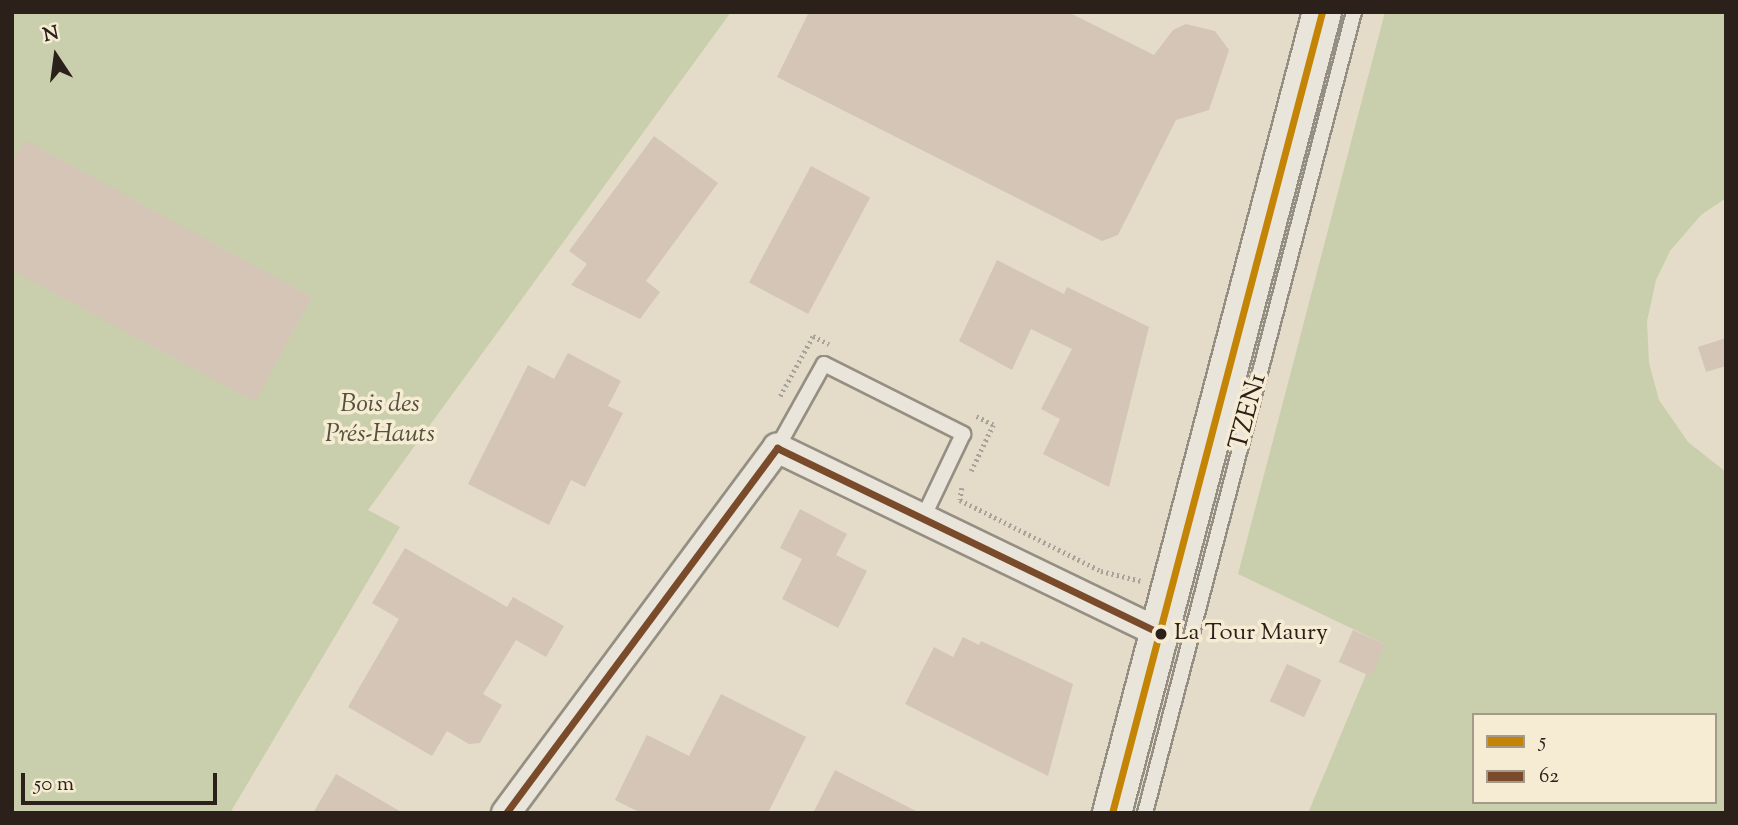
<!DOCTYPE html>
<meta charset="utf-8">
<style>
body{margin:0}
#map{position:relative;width:1738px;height:825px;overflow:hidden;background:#e4dcc8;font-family:"Sorts Mill Goudy",serif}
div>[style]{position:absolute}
.green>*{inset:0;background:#c9cfac}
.building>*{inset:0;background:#d4c5b7;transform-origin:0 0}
.path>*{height:4.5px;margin-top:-2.25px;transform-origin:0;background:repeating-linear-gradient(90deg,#a7a29a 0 2px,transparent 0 5.5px)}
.roads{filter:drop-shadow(2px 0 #958f83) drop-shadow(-2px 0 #958f83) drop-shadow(0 2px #958f83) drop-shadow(0 -2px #958f83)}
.lane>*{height:14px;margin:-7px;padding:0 7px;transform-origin:7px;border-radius:7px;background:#eae5db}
.street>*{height:28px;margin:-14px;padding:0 14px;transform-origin:14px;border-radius:14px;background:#eae5db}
.secondary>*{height:38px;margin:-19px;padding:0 19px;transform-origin:19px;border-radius:19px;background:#eae5db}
.bus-1>*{height:7px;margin:-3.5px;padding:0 3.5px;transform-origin:3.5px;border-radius:3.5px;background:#c48406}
.bus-2>*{height:7px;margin:-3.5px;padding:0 3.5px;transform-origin:3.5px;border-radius:3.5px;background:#7a4b2a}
.dots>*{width:19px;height:19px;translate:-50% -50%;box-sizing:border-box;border:4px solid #f6ecd3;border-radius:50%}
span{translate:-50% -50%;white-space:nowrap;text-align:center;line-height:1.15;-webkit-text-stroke:7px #f6ecd3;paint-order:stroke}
.bus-label{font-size:24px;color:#2c201a}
.left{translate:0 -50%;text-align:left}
.park-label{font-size:26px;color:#54513f;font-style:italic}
.street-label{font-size:26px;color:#2c201a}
.frame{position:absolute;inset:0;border:14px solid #2c201a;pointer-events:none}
.legend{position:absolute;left:1472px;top:713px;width:245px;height:91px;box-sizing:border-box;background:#f6ecd3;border:2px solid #a59a89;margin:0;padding:9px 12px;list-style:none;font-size:21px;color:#2c201a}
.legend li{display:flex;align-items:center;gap:14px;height:35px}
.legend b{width:35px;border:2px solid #a59a89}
.north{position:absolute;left:21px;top:21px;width:70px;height:70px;-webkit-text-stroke:5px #f6ecd3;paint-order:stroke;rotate:347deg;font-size:19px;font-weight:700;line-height:28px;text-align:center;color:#2c201a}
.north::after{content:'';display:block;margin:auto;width:24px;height:32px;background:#2c201a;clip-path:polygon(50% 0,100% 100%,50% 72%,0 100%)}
.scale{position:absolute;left:21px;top:773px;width:196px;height:32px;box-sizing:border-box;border:4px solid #2c201a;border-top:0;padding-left:9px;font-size:21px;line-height:24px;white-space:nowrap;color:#2c201a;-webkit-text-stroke:5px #f6ecd3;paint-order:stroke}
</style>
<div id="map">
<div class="green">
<div style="clip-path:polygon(12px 12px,731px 12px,368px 510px,400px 527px,230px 813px,12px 813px)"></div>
<div style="clip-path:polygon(evenodd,1385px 12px,1726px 12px,1726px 198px,1701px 215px,1670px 251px,1656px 280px,1647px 321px,1649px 363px,1659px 400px,1688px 442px,1726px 472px,1726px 813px,1308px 813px,1367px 672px,1371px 673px,1384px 644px,1238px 574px,1385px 12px,1474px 715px,1715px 715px,1715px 802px,1474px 802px,1474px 715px)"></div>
</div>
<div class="building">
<div style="clip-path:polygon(809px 12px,1068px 12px,1154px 55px,1173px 30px,1186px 24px,1215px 31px,1229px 50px,1209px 110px,1176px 120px,1118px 235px,1102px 241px,777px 77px)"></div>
<div style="clip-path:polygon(654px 136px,718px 183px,646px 281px,660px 292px,640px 319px,571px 285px,587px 264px,569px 251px)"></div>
<div style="clip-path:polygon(25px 140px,312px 297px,255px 402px,12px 270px,12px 162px)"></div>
<div style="left:811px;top:166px;width:67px;height:132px;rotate:28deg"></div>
<div style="clip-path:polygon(997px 260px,1064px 294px,1067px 287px,1149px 327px,1109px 487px,1043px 454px,1060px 419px,1041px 409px,1072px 349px,1031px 329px,1012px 370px,959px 341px)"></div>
<div style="clip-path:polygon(1726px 338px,1726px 366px,1706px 372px,1698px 347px)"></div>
<div style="clip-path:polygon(568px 353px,621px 381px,608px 406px,623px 413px,585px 487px,571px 480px,549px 525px,468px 484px,528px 365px,554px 379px)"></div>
<div style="clip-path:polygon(800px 509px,847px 534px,836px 555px,867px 571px,838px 628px,782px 599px,802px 559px,780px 548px)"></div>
<div style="clip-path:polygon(405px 548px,507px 607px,513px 597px,564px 626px,546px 657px,516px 640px,483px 694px,502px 705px,480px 743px,469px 744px,447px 731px,432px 756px,348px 707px,399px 619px,372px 603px)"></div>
<div style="left:1353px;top:630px;width:35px;height:35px;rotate:24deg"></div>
<div style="clip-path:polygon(963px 637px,979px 645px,981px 641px,1073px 684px,1048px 776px,905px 704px,934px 647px,953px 657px)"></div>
<div style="left:1287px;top:664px;width:38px;height:41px;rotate:25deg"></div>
<div style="clip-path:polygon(721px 694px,806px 737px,768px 813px,641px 813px,615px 800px,647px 735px,689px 756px)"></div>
<div style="clip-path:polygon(835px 770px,920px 813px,813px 813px)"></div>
<div style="clip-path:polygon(336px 774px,403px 813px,313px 813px)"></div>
</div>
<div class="path">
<div style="left:780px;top:396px;width:68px;rotate:-61.2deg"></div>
<div style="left:813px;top:336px;width:18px;rotate:27deg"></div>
<div style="left:971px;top:471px;width:51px;rotate:-64.4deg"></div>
<div style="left:993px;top:425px;width:20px;rotate:-153deg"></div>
<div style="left:962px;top:488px;width:12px;rotate:99deg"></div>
<div style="left:960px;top:500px;width:158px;rotate:26.7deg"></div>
<div style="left:1101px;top:571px;width:41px;rotate:14deg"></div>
</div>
<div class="roads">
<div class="lane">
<div style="left:777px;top:448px;width:96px;rotate:-60.8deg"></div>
<div style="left:824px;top:364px;width:156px;rotate:26.7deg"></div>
<div style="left:963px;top:434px;width:93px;rotate:115.5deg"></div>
<div style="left:1145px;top:813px;width:828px;rotate:-75.38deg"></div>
</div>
<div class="street">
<div style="left:506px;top:813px;width:455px;rotate:-53.4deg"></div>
<div style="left:777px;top:448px;width:427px;rotate:25.8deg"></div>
</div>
<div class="secondary">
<div style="left:1112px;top:813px;width:828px;rotate:-75.31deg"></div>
</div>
</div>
<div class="bus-1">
<div style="left:1112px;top:813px;width:828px;rotate:-75.31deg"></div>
</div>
<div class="bus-2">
<div style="left:506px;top:813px;width:455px;rotate:-53.4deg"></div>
<div style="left:777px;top:448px;width:427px;rotate:25.8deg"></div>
</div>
<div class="dots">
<div style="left:1161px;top:634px;background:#2c201a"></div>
</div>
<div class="bus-label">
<span class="left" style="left:1174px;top:634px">La Tour Maury</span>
</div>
<div class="park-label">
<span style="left:380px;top:420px">Bois des<br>Prés-Hauts</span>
</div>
<div class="street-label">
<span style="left:1249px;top:412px;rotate:-75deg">TZEN1</span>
</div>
<div class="frame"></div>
<ul class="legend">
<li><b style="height:9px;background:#c48406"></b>5</li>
<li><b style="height:9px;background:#7a4b2a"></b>62</li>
</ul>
<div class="north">N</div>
<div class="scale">50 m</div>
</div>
